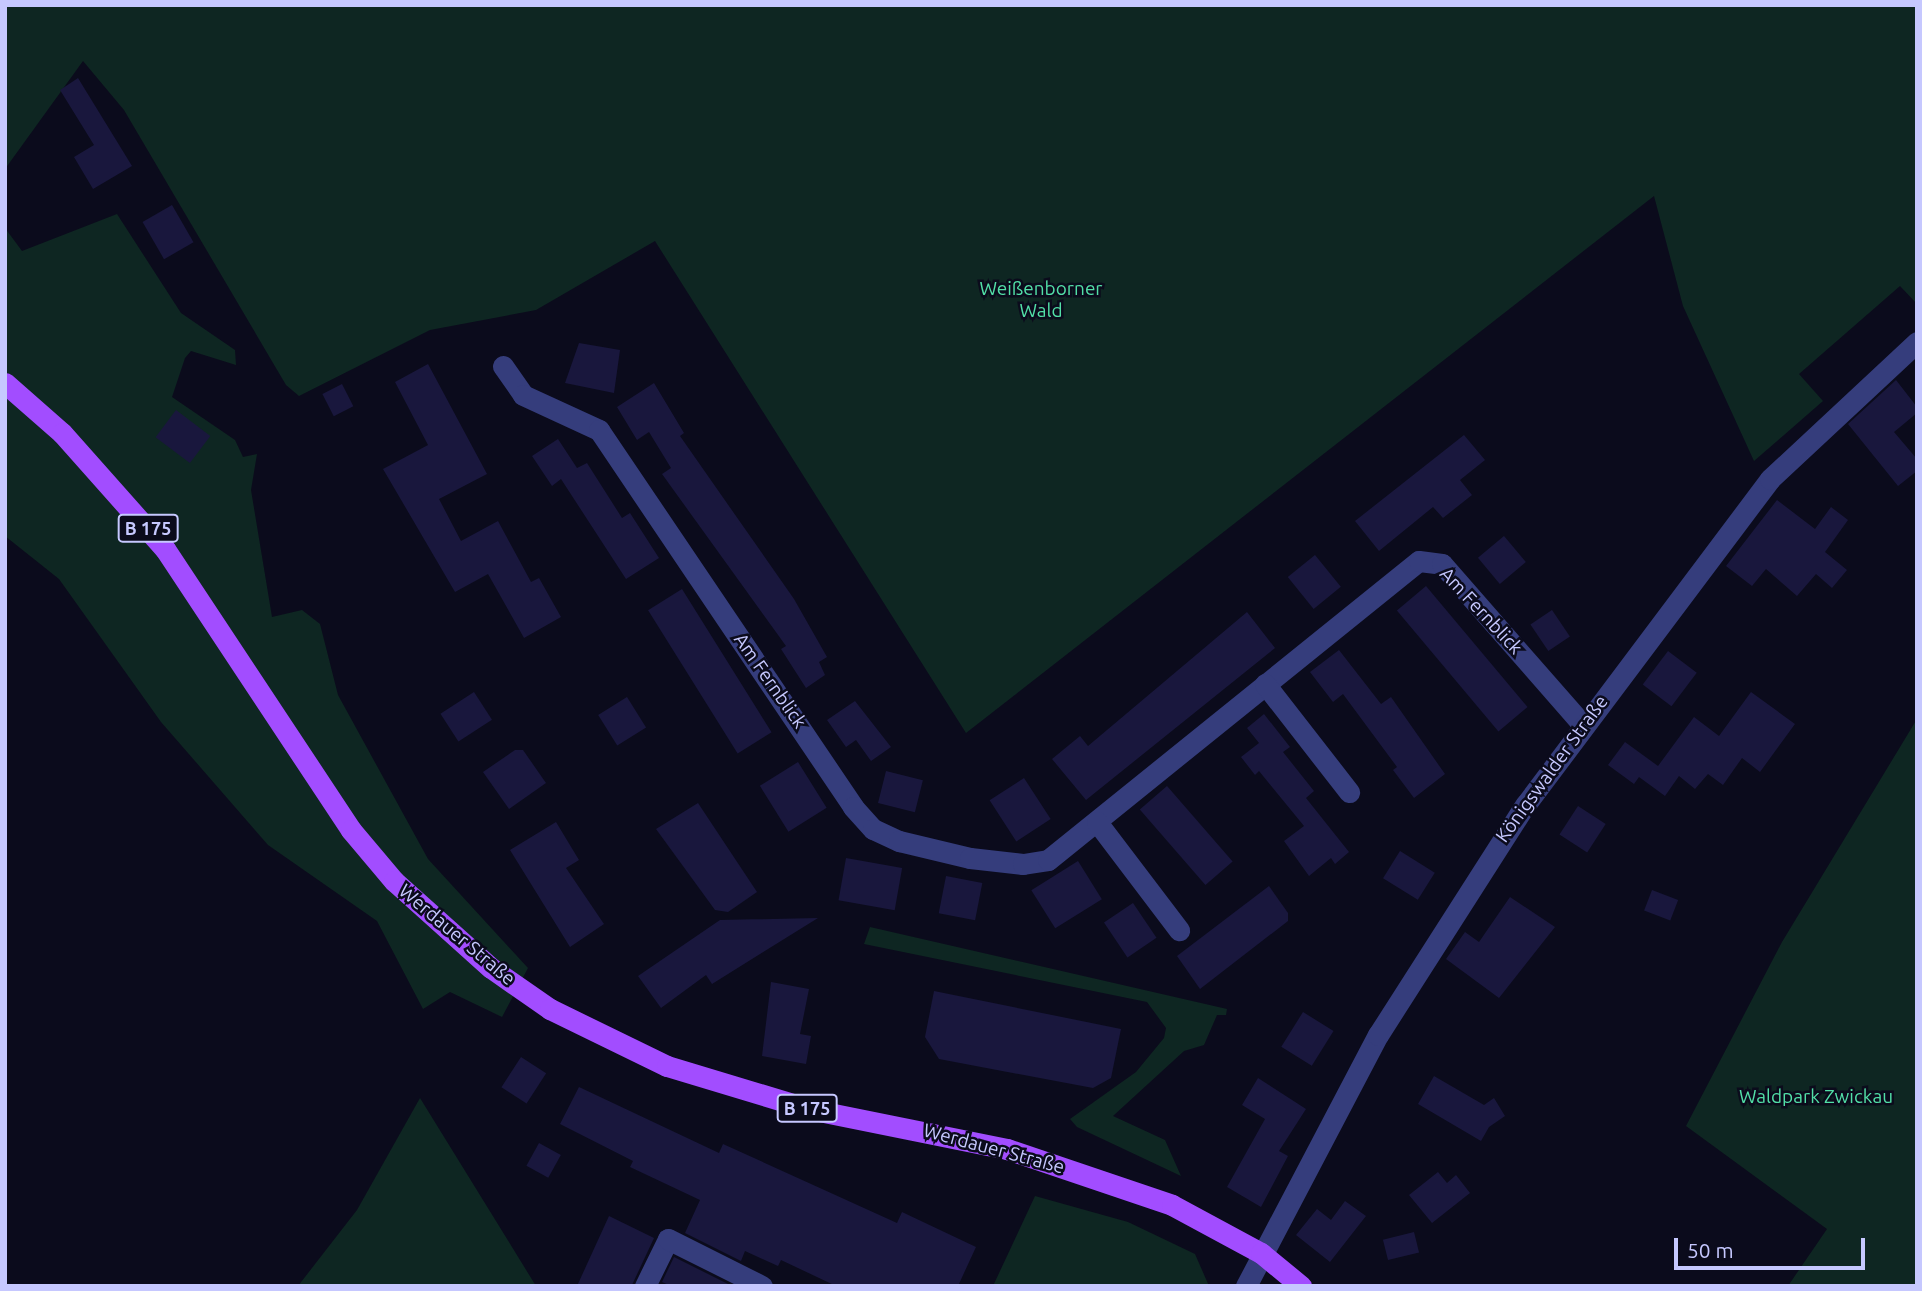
<!DOCTYPE html>
<meta charset="utf-8">
<style>
body{margin:0}
#map{position:relative;width:1922px;height:1291px;overflow:hidden;background:#0b0b1c;font-family:Ubuntu,sans-serif}
div>[style]{position:absolute}
.green>*{inset:0;background:#0e2622}
.building>*{inset:0;background:#19173d;transform-origin:0 0}
.minor>*{height:21px;margin:-10.5px;padding:0 10.5px;transform-origin:10.5px;border-radius:10.5px;background:#353d7c}
.major>*{height:21px;margin:-10.5px;padding:0 10.5px;transform-origin:10.5px;border-radius:10.5px;background:#a24dff}
span{translate:-50% -50%;white-space:nowrap;text-align:center;line-height:1.15;-webkit-text-stroke:5px #0b0b1c;paint-order:stroke}
.shield-label span{padding:2px 5px;background:#0b0b1c;border:2px solid;border-radius:5px;-webkit-text-stroke-width:0}
.shield-label{font-size:18px;color:#c6c8ff;font-weight:700}
.park-label{font-size:19px;color:#52dfa7}
.street-label{font-size:19px;color:#c6c8ff}
.frame{position:absolute;inset:0;border:7px solid #c6c8ff;pointer-events:none}
.scale{position:absolute;left:1674px;top:1238px;width:191px;height:32px;box-sizing:border-box;border:4px solid #c6c8ff;border-top:0;padding-left:9px;font-size:21px;line-height:24px;white-space:nowrap;color:#c6c8ff;-webkit-text-stroke:5px #0b0b1c;paint-order:stroke}
</style>
<div id="map">
<div class="green">
<div style="clip-path:polygon(5px 5px,1917px 5px,1917px 304px,1900px 286px,1799px 374px,1823px 401px,1754px 461px,1683px 306px,1654px 196px,966px 733px,655px 241px,536px 310px,430px 330px,299px 396px,286px 385px,124px 110px,83px 61px,5px 169px)"></div>
<div style="clip-path:polygon(117px 214px,181px 313px,235px 350px,236px 365px,191px 351px,185px 358px,172px 397px,235px 440px,243px 457px,257px 454px,251px 490px,272px 617px,302px 610px,320px 624px,338px 695px,428px 859px,528px 968px,502px 1017px,450px 992px,423px 1009px,377px 921px,268px 845px,161px 722px,59px 579px,5px 536px,5px 228px,22px 251px)"></div>
<div style="clip-path:polygon(1917px 719px,1917px 1286px,1788px 1286px,1827px 1229px,1686px 1126px,1782px 942px)"></div>
<div style="clip-path:polygon(870px 927px,1227px 1009px,1226px 1015px,1217px 1015px,1204px 1045px,1184px 1051px,1113px 1116px,1165px 1140px,1181px 1176px,1077px 1127px,1070px 1119px,1136px 1072px,1164px 1038px,1166px 1028px,1147px 1002px,864px 944px)"></div>
<div style="clip-path:polygon(420px 1098px,536px 1286px,298px 1286px,357px 1210px)"></div>
<div style="clip-path:polygon(1035px 1196px,1128px 1222px,1195px 1254px,1209px 1286px,993px 1286px)"></div>
</div>
<div class="building">
<div style="clip-path:polygon(78px 78px,132px 166px,93px 189px,74px 157px,94px 145px,60px 90px)"></div>
<div style="left:172px;top:205px;width:43px;height:34px;rotate:60deg"></div>
<div style="clip-path:polygon(579px 343px,620px 350px,614px 393px,565px 383px)"></div>
<div style="clip-path:polygon(428px 364px,487px 474px,439px 499px,461px 541px,498px 521px,531px 582px,539px 578px,561px 617px,524px 638px,488px 574px,455px 592px,383px 469px,428px 445px,395px 382px)"></div>
<div style="clip-path:polygon(1896px 380px,1917px 407px,1917px 413px,1894px 432px,1917px 459px,1917px 471px,1898px 486px,1848px 424px)"></div>
<div style="clip-path:polygon(654px 383px,684px 433px,680px 436px,794px 599px,827px 657px,819px 662px,825px 675px,806px 688px,781px 649px,786px 646px,662px 474px,671px 468px,649px 432px,637px 440px,617px 407px)"></div>
<div style="left:342px;top:384px;width:25px;height:22px;rotate:63deg"></div>
<div style="left:176px;top:410px;width:43px;height:34px;rotate:37deg"></div>
<div style="clip-path:polygon(1464px 435px,1485px 460px,1460px 480px,1472px 495px,1443px 518px,1433px 507px,1379px 551px,1355px 521px)"></div>
<div style="clip-path:polygon(558px 439px,577px 468px,587px 463px,622px 518px,630px 513px,659px 558px,626px 579px,561px 479px,552px 486px,532px 456px)"></div>
<div style="clip-path:polygon(1777px 500px,1815px 529px,1831px 507px,1848px 520px,1825px 552px,1847px 570px,1832px 588px,1816px 574px,1797px 596px,1766px 569px,1752px 586px,1726px 566px)"></div>
<div style="left:1504px;top:536px;width:34px;height:34px;rotate:50deg"></div>
<div style="left:1315px;top:555px;width:41px;height:35px;rotate:51deg"></div>
<div style="left:1426px;top:586px;width:158px;height:38px;rotate:50deg"></div>
<div style="left:682px;top:589px;width:169px;height:40px;rotate:58deg"></div>
<div style="left:1552px;top:610px;width:32px;height:26px;rotate:56deg"></div>
<div style="clip-path:polygon(1247px 612px,1275px 648px,1086px 800px,1052px 759px,1080px 736px,1088px 746px)"></div>
<div style="clip-path:polygon(1339px 650px,1381px 704px,1391px 697px,1445px 774px,1414px 798px,1393px 770px,1397px 767px,1343px 694px,1333px 702px,1310px 672px)"></div>
<div style="left:1668px;top:651px;width:36px;height:42px;rotate:37deg"></div>
<div style="left:474px;top:692px;width:33px;height:40px;rotate:57deg"></div>
<div style="clip-path:polygon(1751px 692px,1795px 724px,1760px 772px,1742px 758px,1723px 785px,1708px 774px,1695px 789px,1679px 776px,1665px 796px,1639px 777px,1634px 784px,1608px 765px,1625px 742px,1658px 766px,1694px 717px,1719px 736px)"></div>
<div style="left:627px;top:697px;width:36px;height:34px;rotate:58deg"></div>
<div style="clip-path:polygon(855px 701px,891px 747px,871px 761px,856px 740px,846px 747px,827px 720px)"></div>
<div style="clip-path:polygon(1264px 714px,1290px 747px,1283px 752px,1314px 791px,1306px 798px,1349px 852px,1335px 864px,1331px 858px,1309px 876px,1284px 841px,1304px 826px,1259px 771px,1255px 775px,1241px 757px,1259px 743px,1247px 728px)"></div>
<div style="clip-path:polygon(515px 750px,523px 750px,546px 783px,509px 809px,483px 772px)"></div>
<div style="left:798px;top:762px;width:54px;height:45px;rotate:58deg"></div>
<div style="left:886px;top:771px;width:38px;height:33px;rotate:14deg"></div>
<div style="left:1024px;top:778px;width:49px;height:41px;rotate:57deg"></div>
<div style="left:1167px;top:786px;width:100px;height:36px;rotate:49deg"></div>
<div style="clip-path:polygon(698px 803px,757px 892px,728px 912px,715px 910px,656px 829px)"></div>
<div style="left:1578px;top:806px;width:33px;height:34px;rotate:33deg"></div>
<div style="clip-path:polygon(556px 822px,579px 860px,566px 868px,604px 924px,570px 947px,510px 850px)"></div>
<div style="left:1400px;top:851px;width:41px;height:32px;rotate:32deg"></div>
<div style="left:846px;top:858px;width:57px;height:43px;rotate:10deg"></div>
<div style="left:1078px;top:861px;width:45px;height:55px;rotate:58deg"></div>
<div style="left:946px;top:876px;width:37px;height:38px;rotate:11deg"></div>
<div style="clip-path:polygon(1269px 886px,1288px 913px,1288px 921px,1200px 989px,1177px 956px)"></div>
<div style="left:1652px;top:890px;width:28px;height:22px;rotate:21deg"></div>
<div style="clip-path:polygon(1510px 897px,1555px 927px,1499px 998px,1446px 959px,1465px 932px,1479px 942px)"></div>
<div style="left:1133px;top:903px;width:42px;height:35px;rotate:56deg"></div>
<div style="clip-path:polygon(818px 918px,712px 984px,706px 975px,661px 1008px,638px 976px,720px 920px)"></div>
<div style="clip-path:polygon(771px 982px,809px 989px,800px 1034px,811px 1036px,806px 1064px,762px 1056px)"></div>
<div style="clip-path:polygon(934px 991px,1121px 1029px,1111px 1078px,1093px 1088px,939px 1059px,925px 1037px)"></div>
<div style="left:1303px;top:1012px;width:36px;height:41px;rotate:32deg"></div>
<div style="left:521px;top:1057px;width:30px;height:36px;rotate:33deg"></div>
<div style="clip-path:polygon(1434px 1076px,1484px 1105px,1494px 1098px,1505px 1116px,1489px 1127px,1481px 1141px,1418px 1104px)"></div>
<div style="clip-path:polygon(1258px 1078px,1306px 1109px,1279px 1151px,1288px 1156px,1261px 1207px,1227px 1187px,1265px 1119px,1242px 1105px)"></div>
<div style="clip-path:polygon(579px 1087px,719px 1153px,723px 1144px,897px 1223px,902px 1212px,976px 1247px,958px 1286px,836px 1286px,781px 1260px,778px 1266px,745px 1251px,741px 1261px,685px 1233px,700px 1200px,630px 1167px,633px 1161px,560px 1124px)"></div>
<div style="left:539px;top:1143px;width:25px;height:26px;rotate:29deg"></div>
<div style="clip-path:polygon(1438px 1172px,1447px 1183px,1456px 1175px,1470px 1193px,1432px 1223px,1409px 1195px)"></div>
<div style="clip-path:polygon(1345px 1201px,1366px 1216px,1330px 1262px,1296px 1235px,1317px 1209px,1331px 1220px)"></div>
<div style="clip-path:polygon(609px 1216px,654px 1238px,632px 1285px,577px 1286px)"></div>
<div style="left:1414px;top:1232px;width:21px;height:32px;rotate:76deg"></div>
<div style="clip-path:polygon(674px 1257px,730px 1285px,729px 1286px,671px 1286px,662px 1282px)"></div>
</div>
<div class="minor">
<div style="left:503px;top:366px;width:35px;rotate:55deg"></div>
<div style="left:523px;top:395px;width:84px;rotate:24.7deg"></div>
<div style="left:599px;top:430px;width:455px;rotate:56deg"></div>
<div style="left:853px;top:807px;width:30px;rotate:48deg"></div>
<div style="left:873px;top:829px;width:29px;rotate:25deg"></div>
<div style="left:899px;top:841px;width:73px;rotate:13.5deg"></div>
<div style="left:970px;top:858px;width:53px;rotate:6.5deg"></div>
<div style="left:1023px;top:864px;width:25px;rotate:-9deg"></div>
<div style="left:1048px;top:860px;width:476px;rotate:-38.9deg"></div>
<div style="left:1419px;top:561px;width:23px;rotate:7deg"></div>
<div style="left:1442px;top:564px;width:214px;rotate:48.8deg"></div>
<div style="left:1265px;top:684px;width:137px;rotate:52.1deg"></div>
<div style="left:1097px;top:822px;width:136px;rotate:52.8deg"></div>
<div style="left:645px;top:1286px;width:52px;rotate:-63.9deg"></div>
<div style="left:668px;top:1239px;width:105px;rotate:26.6deg"></div>
<div style="left:1246px;top:1286px;width:284px;rotate:-62.3deg"></div>
<div style="left:1378px;top:1035px;width:274px;rotate:-57.4deg"></div>
<div style="left:1526px;top:804px;width:406px;rotate:-53.1deg"></div>
<div style="left:1770px;top:479px;width:201px;rotate:-43deg"></div>
</div>
<div class="major">
<div style="left:5px;top:383px;width:76px;rotate:41.3deg"></div>
<div style="left:62px;top:433px;width:155px;rotate:48.4deg"></div>
<div style="left:165px;top:549px;width:337px;rotate:56.5deg"></div>
<div style="left:351px;top:830px;width:67px;rotate:49.9deg"></div>
<div style="left:394px;top:881px;width:130px;rotate:41.9deg"></div>
<div style="left:491px;top:968px;width:72px;rotate:34.8deg"></div>
<div style="left:550px;top:1009px;width:130px;rotate:26deg"></div>
<div style="left:667px;top:1066px;width:148px;rotate:16.8deg"></div>
<div style="left:809px;top:1109px;width:202px;rotate:11.4deg"></div>
<div style="left:1007px;top:1149px;width:174px;rotate:18.7deg"></div>
<div style="left:1172px;top:1205px;width:101px;rotate:28.3deg"></div>
<div style="left:1261px;top:1253px;width:52px;rotate:39.5deg"></div>
</div>
<div class="shield-label">
<span style="left:148px;top:528px">B 175</span>
<span style="left:807px;top:1108px">B 175</span>
</div>
<div class="park-label">
<span style="left:1041px;top:300px">Weißenborner<br>Wald</span>
<span style="left:1816px;top:1097px">Waldpark Zwickau</span>
</div>
<div class="street-label">
<span style="left:1481px;top:611px;rotate:47deg">Am Fernblick</span>
<span style="left:770px;top:681px;rotate:55deg">Am Fernblick</span>
<span style="left:1552px;top:769px;rotate:-54deg">Königswalder Straße</span>
<span style="left:457px;top:935px;rotate:40deg">Werdauer Straße</span>
<span style="left:994px;top:1149px;rotate:15deg">Werdauer Straße</span>
</div>
<div class="frame"></div>
<div class="scale">50 m</div>
</div>
